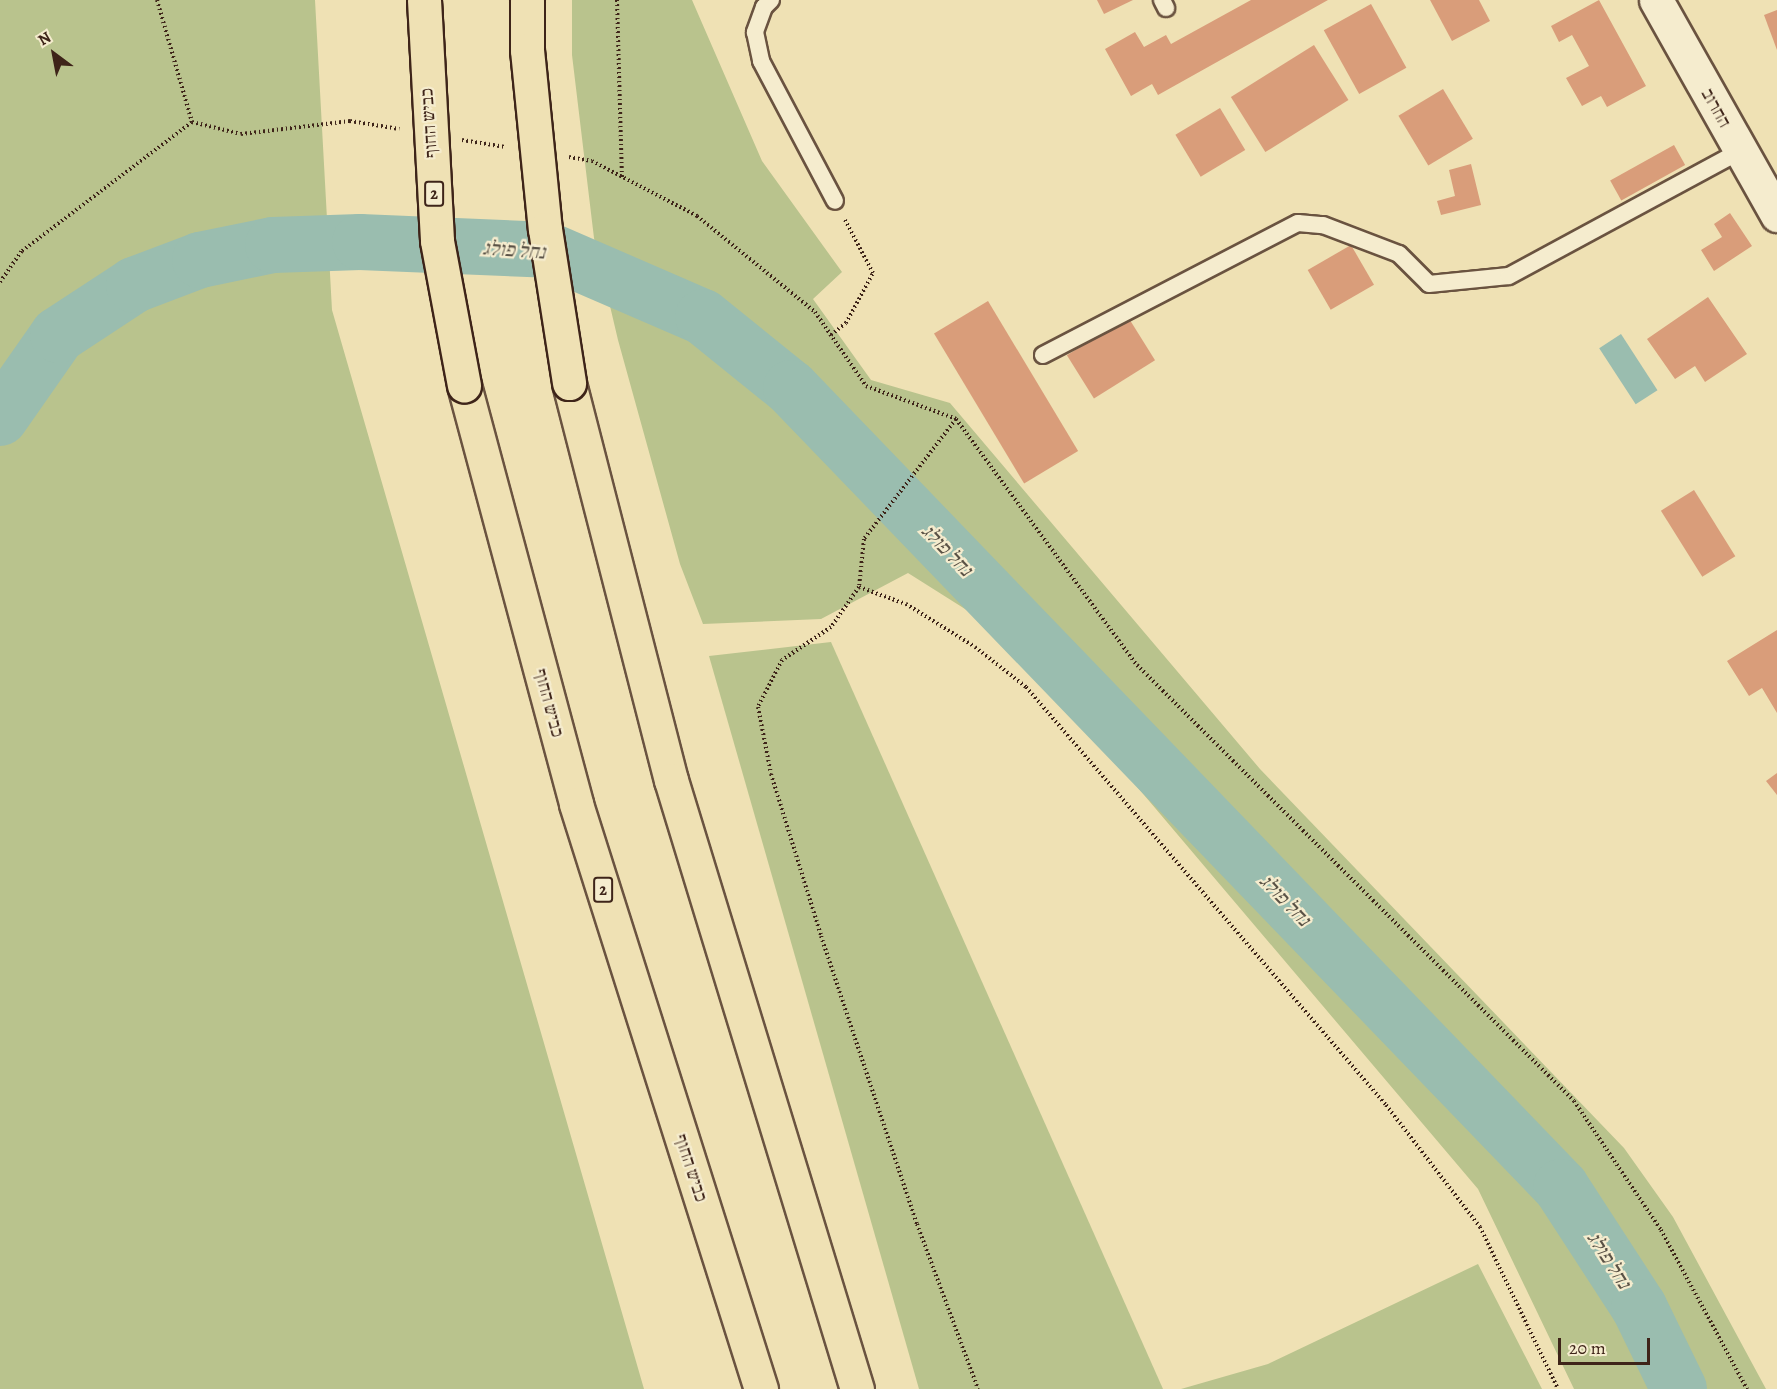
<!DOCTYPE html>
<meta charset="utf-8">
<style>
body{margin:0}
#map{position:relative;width:1777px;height:1389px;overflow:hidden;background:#efe1b4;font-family:Alegreya,"Frank Ruhl Libre",serif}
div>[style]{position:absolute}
.green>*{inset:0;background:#b9c38d}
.water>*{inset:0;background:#9abdaf;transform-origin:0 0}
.river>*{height:56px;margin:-28px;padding:0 28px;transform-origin:28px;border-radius:28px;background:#9abdaf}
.building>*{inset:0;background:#d99d7a;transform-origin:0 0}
.path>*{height:4px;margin-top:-2px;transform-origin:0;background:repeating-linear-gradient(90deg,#3e2419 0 1.5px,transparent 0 4.5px)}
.roads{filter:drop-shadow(2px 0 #6a5340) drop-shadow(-2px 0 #6a5340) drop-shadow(0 2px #6a5340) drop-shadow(0 -2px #6a5340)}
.service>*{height:16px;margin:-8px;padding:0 8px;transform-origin:8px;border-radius:8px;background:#f5ecce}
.minor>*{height:33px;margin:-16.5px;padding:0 16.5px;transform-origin:16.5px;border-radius:16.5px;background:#f5ecce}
.motorway>*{height:33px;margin:-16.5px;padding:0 16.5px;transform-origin:16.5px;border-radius:16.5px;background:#efe1b4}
.bridges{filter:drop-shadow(2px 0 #3e2419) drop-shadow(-2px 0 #3e2419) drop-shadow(0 2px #3e2419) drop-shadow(0 -2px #3e2419)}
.motorway-bridge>*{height:33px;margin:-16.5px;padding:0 16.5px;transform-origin:16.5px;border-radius:16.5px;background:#efe1b4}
span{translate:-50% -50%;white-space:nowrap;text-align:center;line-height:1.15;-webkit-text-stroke:4.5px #f5ecce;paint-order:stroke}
.shield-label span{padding:2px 4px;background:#f5ecce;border:2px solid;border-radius:4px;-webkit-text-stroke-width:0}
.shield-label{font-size:16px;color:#3e2419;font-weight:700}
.street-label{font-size:18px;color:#3e2419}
.water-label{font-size:20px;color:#5a5246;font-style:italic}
.north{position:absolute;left:24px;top:24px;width:60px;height:60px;-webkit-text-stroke:4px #f5ecce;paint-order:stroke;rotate:328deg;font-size:16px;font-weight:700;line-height:24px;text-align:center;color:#3e2419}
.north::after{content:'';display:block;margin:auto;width:21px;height:27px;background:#3e2419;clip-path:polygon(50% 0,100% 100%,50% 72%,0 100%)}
.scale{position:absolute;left:1558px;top:1338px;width:92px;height:27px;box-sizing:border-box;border:3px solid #3e2419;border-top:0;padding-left:8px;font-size:18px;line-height:21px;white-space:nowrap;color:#3e2419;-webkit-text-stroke:4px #f5ecce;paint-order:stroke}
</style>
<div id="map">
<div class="green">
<div style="clip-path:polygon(0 0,315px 0,332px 310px,644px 1389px,0 1389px)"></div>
<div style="clip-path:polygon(572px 0,692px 0,762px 161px,842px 272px,813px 299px,871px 380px,950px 403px,1260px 769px,1624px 1148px,1673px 1217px,1766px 1389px,1574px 1389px,1478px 1189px,1011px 638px,908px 573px,821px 619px,703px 624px,680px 564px,618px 340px,594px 238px,572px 55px)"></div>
<div style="clip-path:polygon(831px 642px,1163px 1389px,919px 1389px,709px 656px)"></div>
<div style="clip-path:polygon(1478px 1264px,1542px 1389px,1181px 1389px,1268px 1364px)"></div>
</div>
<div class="water">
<div style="left:1621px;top:334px;width:67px;height:26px;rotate:57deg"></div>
</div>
<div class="river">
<div style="left:0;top:418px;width:101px;rotate:-55.1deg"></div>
<div style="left:58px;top:335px;width:91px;rotate:-33.3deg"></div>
<div style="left:134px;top:285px;width:71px;rotate:-20.7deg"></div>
<div style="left:200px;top:260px;width:75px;rotate:-11.6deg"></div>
<div style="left:273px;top:245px;width:87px;rotate:-2deg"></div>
<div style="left:360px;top:242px;width:188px;rotate:2.4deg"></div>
<div style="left:548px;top:250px;width:169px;rotate:23.4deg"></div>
<div style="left:703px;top:317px;width:113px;rotate:38.9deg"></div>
<div style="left:791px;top:388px;width:1110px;rotate:46.06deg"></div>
<div style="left:1561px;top:1187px;width:143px;rotate:57deg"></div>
<div style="left:1639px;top:1307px;width:91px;rotate:64deg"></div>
</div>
<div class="building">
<div style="clip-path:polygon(1097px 0,1133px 0,1104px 14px)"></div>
<div style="clip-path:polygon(1251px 0,1328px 0,1158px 95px,1152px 84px,1131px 96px,1105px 49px,1135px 32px,1144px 47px,1166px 35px,1171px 44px)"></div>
<div style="clip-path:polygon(1430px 0,1479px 0,1490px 21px,1452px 41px)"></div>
<div style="clip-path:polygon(1599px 0,1646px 86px,1607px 107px,1601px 96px,1582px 106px,1566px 78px,1589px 66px,1572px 35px,1559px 42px,1551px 26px)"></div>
<div style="left:1371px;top:4px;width:73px;height:54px;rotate:61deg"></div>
<div style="clip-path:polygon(1777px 10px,1777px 50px,1764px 15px)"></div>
<div style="left:1314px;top:45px;width:65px;height:98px;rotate:58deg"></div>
<div style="left:1443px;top:89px;width:58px;height:52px;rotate:59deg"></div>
<div style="left:1220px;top:108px;width:49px;height:52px;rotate:59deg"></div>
<div style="left:1674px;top:145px;width:23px;height:73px;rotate:61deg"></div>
<div style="clip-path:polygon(1471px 164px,1481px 205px,1441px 215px,1437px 201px,1455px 196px,1449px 170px)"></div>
<div style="clip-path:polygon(1730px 213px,1752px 246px,1714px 271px,1701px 250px,1722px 237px,1714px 224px)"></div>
<div style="left:1351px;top:245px;width:46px;height:50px;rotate:60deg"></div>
<div style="clip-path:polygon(1708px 297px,1747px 354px,1705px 382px,1695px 366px,1675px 379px,1647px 339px)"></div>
<div style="left:988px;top:301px;width:175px;height:63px;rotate:59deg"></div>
<div style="left:1128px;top:317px;width:51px;height:72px;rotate:58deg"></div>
<div style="left:1694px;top:490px;width:78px;height:39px;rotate:58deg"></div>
<div style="clip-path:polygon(1777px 630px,1777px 713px,1762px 688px,1749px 696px,1727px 661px)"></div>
<div style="clip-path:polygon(1777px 773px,1777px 795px,1766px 781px)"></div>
</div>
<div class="path">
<div style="left:157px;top:0;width:127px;rotate:74deg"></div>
<div style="left:617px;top:0;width:177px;rotate:88.4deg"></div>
<div style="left:192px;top:122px;width:50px;rotate:13.8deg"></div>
<div style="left:241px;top:134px;width:110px;rotate:-6.8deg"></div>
<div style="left:350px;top:121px;width:50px;rotate:9.3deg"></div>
<div style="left:462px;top:140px;width:44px;rotate:9.2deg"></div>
<div style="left:569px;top:157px;width:23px;rotate:10deg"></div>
<div style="left:592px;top:161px;width:119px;rotate:27.6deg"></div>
<div style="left:697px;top:216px;width:152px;rotate:39.1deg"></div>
<div style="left:815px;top:312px;width:90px;rotate:55.4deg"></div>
<div style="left:866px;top:386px;width:96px;rotate:20.1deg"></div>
<div style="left:956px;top:419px;width:305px;rotate:53.7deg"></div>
<div style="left:1137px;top:665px;width:617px;rotate:44.93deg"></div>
<div style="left:1574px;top:1101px;width:156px;rotate:56deg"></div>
<div style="left:1661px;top:1230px;width:181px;rotate:61.6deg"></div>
<div style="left:0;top:282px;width:38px;rotate:-55deg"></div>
<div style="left:22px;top:251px;width:213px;rotate:-37.2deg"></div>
<div style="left:831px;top:335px;width:19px;rotate:-39deg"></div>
<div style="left:846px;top:323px;width:57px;rotate:-61.6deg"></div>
<div style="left:873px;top:273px;width:60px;rotate:-117.8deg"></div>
<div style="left:956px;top:419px;width:151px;rotate:127.5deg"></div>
<div style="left:864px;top:539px;width:48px;rotate:95.9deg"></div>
<div style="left:859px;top:587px;width:50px;rotate:19.9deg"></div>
<div style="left:906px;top:604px;width:81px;rotate:31.9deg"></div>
<div style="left:975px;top:647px;width:65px;rotate:38.1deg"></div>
<div style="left:1026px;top:687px;width:552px;rotate:49.26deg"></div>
<div style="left:1386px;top:1105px;width:154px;rotate:52.4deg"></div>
<div style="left:1480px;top:1227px;width:180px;rotate:64.3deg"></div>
<div style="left:859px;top:587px;width:49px;rotate:125deg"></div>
<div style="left:831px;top:627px;width:59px;rotate:146deg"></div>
<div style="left:782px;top:660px;width:53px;rotate:117.1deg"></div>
<div style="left:758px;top:707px;width:68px;rotate:79deg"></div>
<div style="left:771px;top:774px;width:170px;rotate:72.8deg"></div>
<div style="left:821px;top:936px;width:304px;rotate:71.6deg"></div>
<div style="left:917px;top:1224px;width:176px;rotate:69.7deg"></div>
</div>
<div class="roads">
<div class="service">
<div style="left:771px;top:0;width:10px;rotate:135deg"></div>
<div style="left:764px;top:7px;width:27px;rotate:110deg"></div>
<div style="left:755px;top:32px;width:30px;rotate:78deg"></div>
<div style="left:761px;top:61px;width:158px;rotate:62.1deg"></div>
<div style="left:1162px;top:0;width:9px;rotate:63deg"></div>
<div style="left:1043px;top:355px;width:287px;rotate:-27.4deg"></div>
<div style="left:1298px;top:223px;width:25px;rotate:5deg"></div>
<div style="left:1323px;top:225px;width:81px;rotate:20.9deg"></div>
<div style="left:1399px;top:254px;width:42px;rotate:45deg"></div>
<div style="left:1429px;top:284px;width:80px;rotate:-5.7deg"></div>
<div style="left:1509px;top:276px;width:263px;rotate:-28.4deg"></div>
</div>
<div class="minor">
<div style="left:1656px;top:0;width:247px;rotate:60.6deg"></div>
</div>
<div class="motorway">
<div style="left:569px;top:383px;width:410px;rotate:75.6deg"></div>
<div style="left:671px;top:780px;width:637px;rotate:73.02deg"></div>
<div style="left:464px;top:385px;width:434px;rotate:75deg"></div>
<div style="left:576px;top:804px;width:614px;rotate:72.45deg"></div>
</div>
</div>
<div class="bridges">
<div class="motorway-bridge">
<div style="left:424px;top:0;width:241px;rotate:86.9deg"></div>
<div style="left:437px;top:241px;width:147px;rotate:79.4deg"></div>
<div style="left:527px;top:0;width:50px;rotate:90deg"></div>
<div style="left:527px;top:50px;width:180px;rotate:84.3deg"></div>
<div style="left:545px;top:229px;width:156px;rotate:81.1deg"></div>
</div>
</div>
<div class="shield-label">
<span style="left:434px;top:194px">2</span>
<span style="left:603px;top:890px">2</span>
</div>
<div class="street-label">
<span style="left:1716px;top:108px;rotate:61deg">החרוב</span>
<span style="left:429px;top:123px;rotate:-94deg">כביש החוף</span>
<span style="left:549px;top:703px;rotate:75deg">כביש החוף</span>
<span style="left:691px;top:1168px;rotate:72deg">כביש החוף</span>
</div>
<div class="water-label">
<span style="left:514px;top:250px;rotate:4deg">נחל פולג</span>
<span style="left:947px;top:550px;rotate:46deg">נחל פולג</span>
<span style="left:1285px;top:900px;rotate:46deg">נחל פולג</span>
<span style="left:1609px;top:1260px;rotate:57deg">נחל פולג</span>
</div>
<div class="north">N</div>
<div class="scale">20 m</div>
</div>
